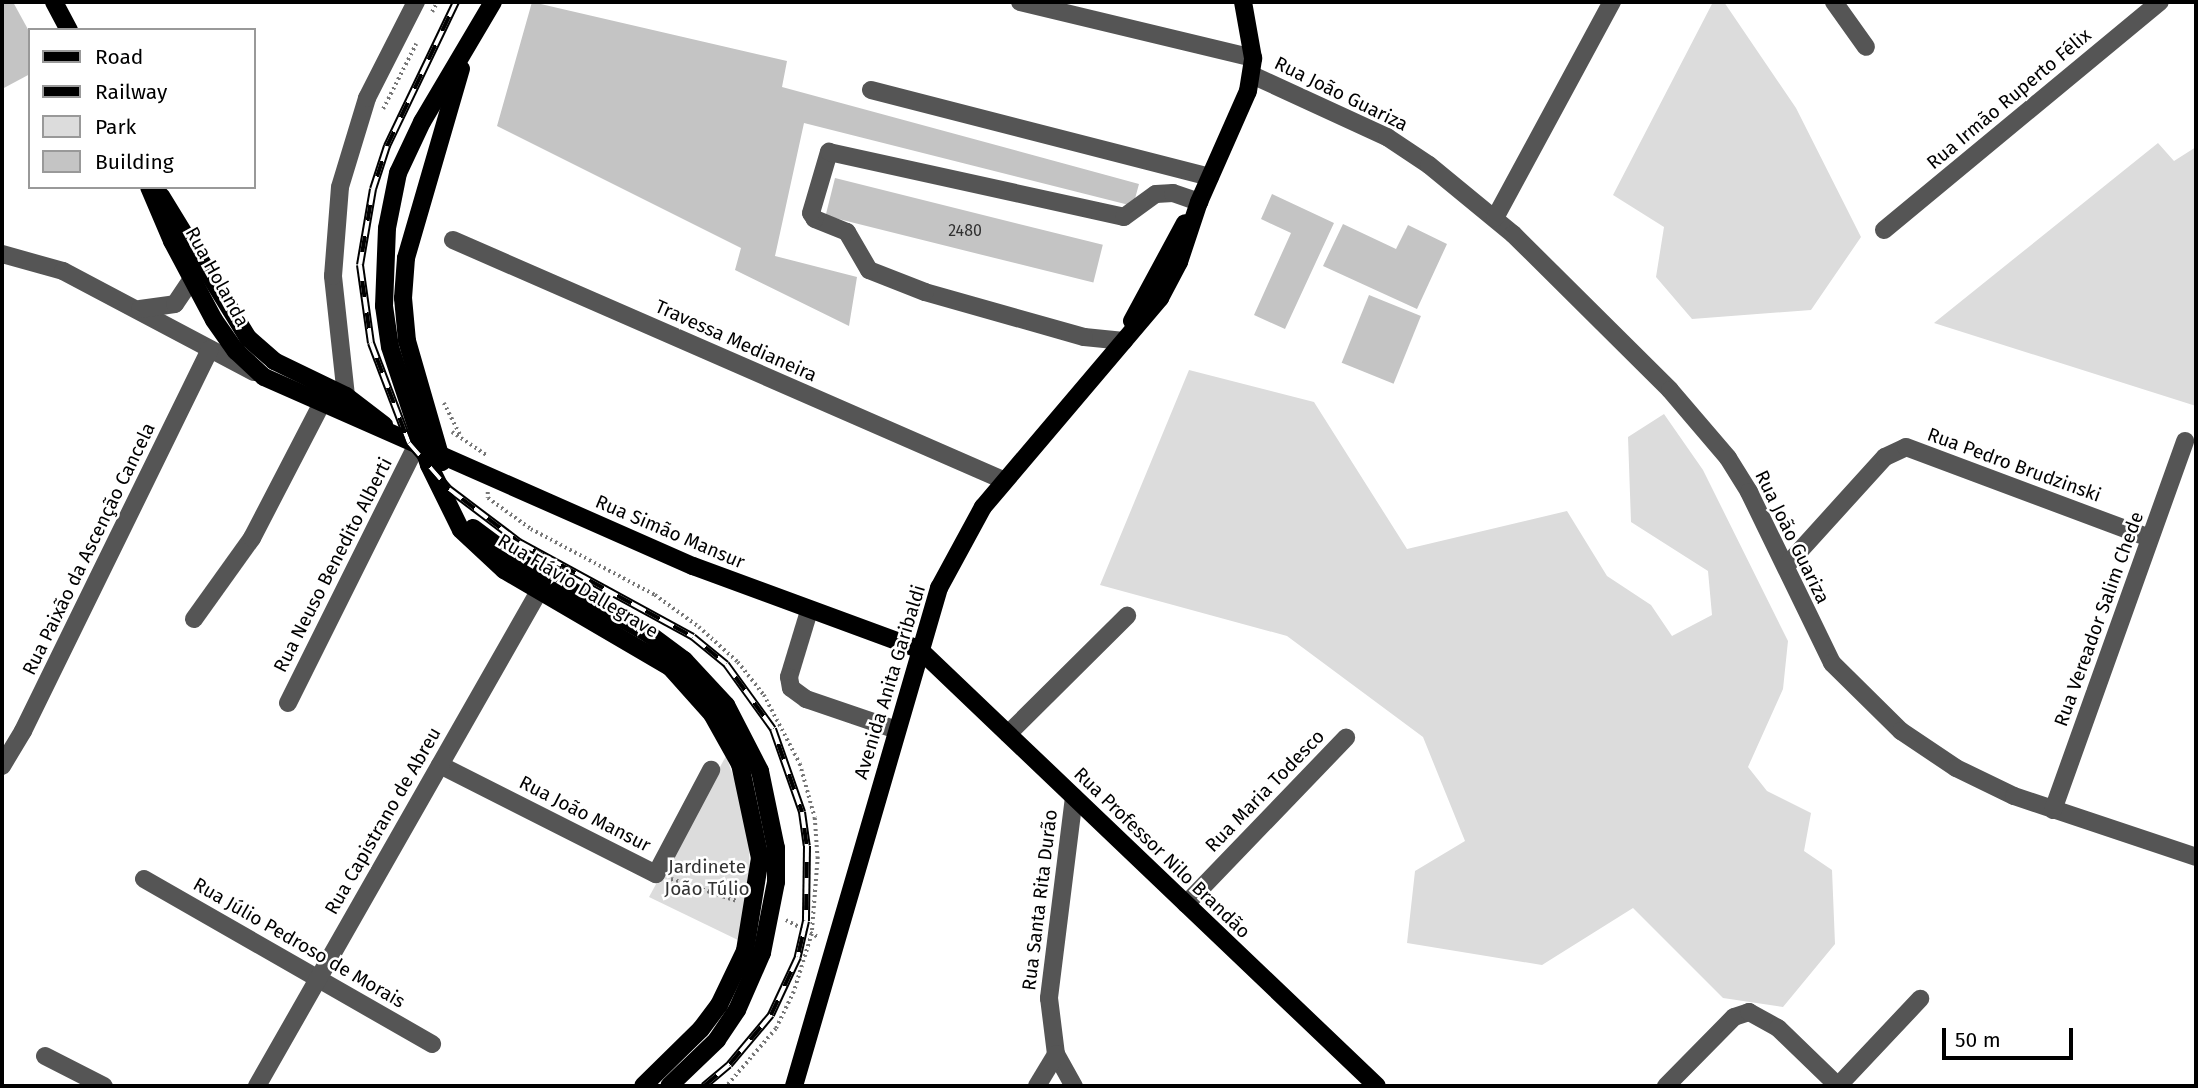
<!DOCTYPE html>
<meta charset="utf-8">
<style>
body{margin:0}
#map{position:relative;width:2198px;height:1088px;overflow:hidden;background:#fff;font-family:"Fira Sans",sans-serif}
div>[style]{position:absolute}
.green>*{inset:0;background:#dcdcdc}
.building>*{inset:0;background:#c4c4c4;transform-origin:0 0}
.path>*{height:3.5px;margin-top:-1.75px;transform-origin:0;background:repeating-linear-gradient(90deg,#777 0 2px,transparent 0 5.5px)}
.minor>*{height:18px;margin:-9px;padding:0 9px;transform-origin:9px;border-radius:9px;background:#555}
.major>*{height:18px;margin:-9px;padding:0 9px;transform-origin:9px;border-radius:9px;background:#000}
.rail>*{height:8px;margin-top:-4px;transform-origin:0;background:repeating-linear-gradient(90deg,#fff 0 16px,#000 0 32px);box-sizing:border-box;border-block:2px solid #000}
span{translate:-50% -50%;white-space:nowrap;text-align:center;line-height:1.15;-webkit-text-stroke:5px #fff;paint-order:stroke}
.number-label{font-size:16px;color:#313131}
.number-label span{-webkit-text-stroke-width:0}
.street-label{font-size:19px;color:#000}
.park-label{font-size:19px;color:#333}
.frame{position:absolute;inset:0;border:4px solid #000;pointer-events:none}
.legend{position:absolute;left:28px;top:28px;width:228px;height:161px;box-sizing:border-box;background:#fff;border:2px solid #999;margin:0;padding:9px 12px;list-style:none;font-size:21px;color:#000}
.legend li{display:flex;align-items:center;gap:14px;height:35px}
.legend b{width:35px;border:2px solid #999}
.scale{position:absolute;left:1942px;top:1028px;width:131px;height:32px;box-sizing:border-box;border:4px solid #000;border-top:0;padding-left:9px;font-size:21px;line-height:24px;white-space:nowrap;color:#000;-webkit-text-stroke:5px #fff;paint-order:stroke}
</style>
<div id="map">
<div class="green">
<div style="clip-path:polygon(1713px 2px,1724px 2px,1796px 108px,1861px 237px,1811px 310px,1692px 319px,1656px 277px,1664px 227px,1613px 195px)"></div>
<div style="clip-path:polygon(2158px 143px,2174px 161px,2196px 147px,2196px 406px,1934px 323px)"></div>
<div style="clip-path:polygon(1189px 370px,1314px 402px,1407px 549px,1567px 511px,1607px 576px,1651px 605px,1672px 636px,1712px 615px,1708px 571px,1631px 522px,1628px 437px,1664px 414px,1703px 470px,1788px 641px,1783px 689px,1748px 767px,1767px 791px,1811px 813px,1804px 851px,1832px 870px,1835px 944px,1783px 1007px,1723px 998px,1633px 908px,1542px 965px,1407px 943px,1415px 871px,1465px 841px,1423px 737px,1287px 636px,1100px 585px)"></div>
<div style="clip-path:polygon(726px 756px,739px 792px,749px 846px,750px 876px,740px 941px,649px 897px)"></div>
</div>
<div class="building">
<div style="clip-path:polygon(2px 2px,13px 2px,30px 33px,30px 74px,2px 89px)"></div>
<div style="clip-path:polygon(532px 2px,787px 61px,782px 87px,1139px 184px,1133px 206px,804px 123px,775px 256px,857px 277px,849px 326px,735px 270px,741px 248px,497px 126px)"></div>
<div style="left:835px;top:178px;width:276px;height:39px;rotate:14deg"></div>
<div style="clip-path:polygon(1272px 194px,1334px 223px,1285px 329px,1254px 315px,1291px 233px,1261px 219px)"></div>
<div style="clip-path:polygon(1343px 224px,1396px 249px,1408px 225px,1447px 244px,1417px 309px,1323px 266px)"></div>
<div style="left:1369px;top:295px;width:56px;height:73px;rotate:22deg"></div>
</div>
<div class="path">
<div style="left:432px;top:12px;width:11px;rotate:-63deg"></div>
<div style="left:383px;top:109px;width:73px;rotate:-63.1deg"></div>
<div style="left:444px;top:403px;width:35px;rotate:63deg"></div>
<div style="left:452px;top:432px;width:43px;rotate:33.7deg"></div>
<div style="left:488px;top:492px;width:6px;rotate:90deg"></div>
<div style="left:488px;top:498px;width:53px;rotate:35.8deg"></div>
<div style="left:531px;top:529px;width:140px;rotate:28deg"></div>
<div style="left:655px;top:595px;width:54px;rotate:36deg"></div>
<div style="left:699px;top:627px;width:52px;rotate:41.9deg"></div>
<div style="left:738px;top:662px;width:42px;rotate:51.8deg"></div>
<div style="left:764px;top:695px;width:78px;rotate:62.4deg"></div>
<div style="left:800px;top:764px;width:56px;rotate:74.5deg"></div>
<div style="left:815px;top:818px;width:39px;rotate:86deg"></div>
<div style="left:818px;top:857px;width:77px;rotate:94.5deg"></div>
<div style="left:812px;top:934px;width:61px;rotate:107.2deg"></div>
<div style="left:794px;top:992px;width:41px;rotate:115.9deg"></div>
<div style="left:776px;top:1029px;width:75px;rotate:130.7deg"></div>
<div style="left:671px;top:879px;width:70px;rotate:18.4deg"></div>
<div style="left:786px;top:920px;width:38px;rotate:28deg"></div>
</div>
<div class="minor">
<div style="left:1020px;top:2px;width:240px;rotate:13.5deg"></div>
<div style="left:1834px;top:2px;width:55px;rotate:54.6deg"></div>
<div style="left:1252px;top:75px;width:149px;rotate:24.7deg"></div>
<div style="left:1387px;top:137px;width:50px;rotate:33.7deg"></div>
<div style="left:1429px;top:165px;width:109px;rotate:39.4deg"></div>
<div style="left:1513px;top:234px;width:221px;rotate:44.8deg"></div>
<div style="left:1670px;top:390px;width:89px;rotate:49.5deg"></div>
<div style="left:1728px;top:458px;width:40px;rotate:58deg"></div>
<div style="left:1749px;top:492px;width:190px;rotate:64.1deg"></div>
<div style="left:1832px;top:663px;width:97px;rotate:44.6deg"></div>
<div style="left:1901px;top:731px;width:66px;rotate:33.9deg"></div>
<div style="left:1956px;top:768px;width:64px;rotate:25.8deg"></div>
<div style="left:2014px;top:796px;width:192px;rotate:18.5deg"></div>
<div style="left:871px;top:90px;width:350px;rotate:14.4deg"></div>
<div style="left:1495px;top:218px;width:246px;rotate:-61.6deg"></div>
<div style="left:1884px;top:230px;width:358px;rotate:-39.6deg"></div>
<div style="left:453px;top:240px;width:600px;rotate:23.57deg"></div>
<div style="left:2px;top:254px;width:63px;rotate:15.6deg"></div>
<div style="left:63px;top:271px;width:216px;rotate:27.9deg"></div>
<div style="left:140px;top:309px;width:35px;rotate:-8deg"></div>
<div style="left:175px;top:304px;width:30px;rotate:-56deg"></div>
<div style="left:1124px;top:341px;width:40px;rotate:-174.3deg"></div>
<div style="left:1084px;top:337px;width:165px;rotate:-164.2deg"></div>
<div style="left:925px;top:292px;width:60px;rotate:-158.6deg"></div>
<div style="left:869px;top:270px;width:44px;rotate:-120.1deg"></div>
<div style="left:847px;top:232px;width:35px;rotate:-158deg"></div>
<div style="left:815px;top:219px;width:7px;rotate:-124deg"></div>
<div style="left:811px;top:213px;width:64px;rotate:-73.6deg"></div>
<div style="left:829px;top:152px;width:302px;rotate:12.4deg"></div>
<div style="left:1124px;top:217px;width:39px;rotate:-36deg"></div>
<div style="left:1156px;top:194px;width:17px;rotate:-3deg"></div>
<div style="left:1173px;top:193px;width:28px;rotate:19deg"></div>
<div style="left:346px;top:396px;width:121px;rotate:-96.2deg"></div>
<div style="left:333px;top:276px;width:89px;rotate:-85.5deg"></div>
<div style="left:340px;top:187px;width:93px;rotate:-73.1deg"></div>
<div style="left:367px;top:98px;width:108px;rotate:-63deg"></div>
<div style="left:1786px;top:566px;width:147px;rotate:-47.8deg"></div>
<div style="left:1885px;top:457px;width:23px;rotate:-25deg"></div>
<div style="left:1906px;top:447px;width:260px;rotate:20.5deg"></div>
<div style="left:809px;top:611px;width:69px;rotate:106.9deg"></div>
<div style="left:789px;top:677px;width:11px;rotate:80deg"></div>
<div style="left:791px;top:688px;width:19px;rotate:36deg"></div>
<div style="left:806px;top:699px;width:96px;rotate:18.8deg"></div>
<div style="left:194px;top:619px;width:100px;rotate:-54.4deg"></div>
<div style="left:252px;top:538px;width:150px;rotate:-62.6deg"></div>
<div style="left:288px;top:703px;width:287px;rotate:-63.5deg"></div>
<div style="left:1008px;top:734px;width:168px;rotate:-44.8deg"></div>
<div style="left:440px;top:765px;width:242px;rotate:26.8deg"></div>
<div style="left:656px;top:874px;width:118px;rotate:-62.1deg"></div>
<div style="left:2px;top:766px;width:41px;rotate:-59deg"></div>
<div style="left:23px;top:731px;width:425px;rotate:-63.9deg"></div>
<div style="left:1074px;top:797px;width:203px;rotate:97.1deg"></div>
<div style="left:1049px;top:998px;width:56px;rotate:82.9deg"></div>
<div style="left:1056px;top:1054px;width:37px;rotate:61deg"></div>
<div style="left:2053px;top:810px;width:392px;rotate:-70.3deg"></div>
<div style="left:144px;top:879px;width:332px;rotate:29.8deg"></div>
<div style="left:1186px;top:904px;width:231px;rotate:-46.1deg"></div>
<div style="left:45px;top:1056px;width:66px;rotate:27deg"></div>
<div style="left:257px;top:1086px;width:584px;rotate:-60.32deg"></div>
<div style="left:1037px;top:1086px;width:37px;rotate:-59deg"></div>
<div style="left:1666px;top:1086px;width:97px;rotate:-45.4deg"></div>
<div style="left:1734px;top:1017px;width:16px;rotate:-18deg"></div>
<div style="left:1749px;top:1012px;width:33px;rotate:29deg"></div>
<div style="left:1778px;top:1028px;width:83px;rotate:44deg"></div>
<div style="left:1838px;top:1086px;width:120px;rotate:-46.7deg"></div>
</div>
<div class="major">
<div style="left:54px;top:2px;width:32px;rotate:62deg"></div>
<div style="left:493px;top:2px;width:139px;rotate:120.6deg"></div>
<div style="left:422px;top:122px;width:56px;rotate:115.2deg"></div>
<div style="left:398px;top:173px;width:56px;rotate:101.3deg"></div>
<div style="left:387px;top:228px;width:78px;rotate:92.2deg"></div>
<div style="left:384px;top:306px;width:41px;rotate:81.7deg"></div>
<div style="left:390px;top:347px;width:124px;rotate:71.7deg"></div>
<div style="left:429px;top:465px;width:72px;rotate:63.8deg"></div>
<div style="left:461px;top:530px;width:59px;rotate:42.9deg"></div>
<div style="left:504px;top:570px;width:192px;rotate:30.3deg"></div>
<div style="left:670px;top:667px;width:63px;rotate:48.2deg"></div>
<div style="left:712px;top:714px;width:57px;rotate:60.8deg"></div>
<div style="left:740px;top:764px;width:96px;rotate:78deg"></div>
<div style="left:760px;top:858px;width:94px;rotate:99.2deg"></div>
<div style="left:745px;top:951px;width:60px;rotate:115.7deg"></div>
<div style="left:719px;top:1005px;width:30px;rotate:127deg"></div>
<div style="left:701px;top:1029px;width:81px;rotate:135.5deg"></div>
<div style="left:149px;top:187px;width:59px;rotate:66.9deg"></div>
<div style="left:172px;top:241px;width:89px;rotate:62deg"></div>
<div style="left:214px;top:320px;width:38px;rotate:55deg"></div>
<div style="left:236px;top:351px;width:38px;rotate:43deg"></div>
<div style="left:264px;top:377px;width:469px;rotate:23.8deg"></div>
<div style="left:693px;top:566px;width:241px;rotate:20.2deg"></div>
<div style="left:919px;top:649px;width:633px;rotate:43.66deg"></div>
<div style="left:161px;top:196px;width:167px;rotate:58.5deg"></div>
<div style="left:248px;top:338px;width:35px;rotate:41deg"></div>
<div style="left:274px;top:361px;width:80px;rotate:25.9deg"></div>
<div style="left:346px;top:396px;width:48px;rotate:37.3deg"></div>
<div style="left:1132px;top:321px;width:111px;rotate:-61.6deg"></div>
<div style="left:442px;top:462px;width:126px;rotate:-106.1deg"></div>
<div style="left:407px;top:341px;width:43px;rotate:-95.3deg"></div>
<div style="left:403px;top:298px;width:40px;rotate:-85.7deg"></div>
<div style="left:406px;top:258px;width:197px;rotate:-73.8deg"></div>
<div style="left:473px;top:528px;width:49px;rotate:36.6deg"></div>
<div style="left:512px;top:557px;width:157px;rotate:29.3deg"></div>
<div style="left:649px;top:634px;width:44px;rotate:36.6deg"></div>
<div style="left:684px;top:660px;width:62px;rotate:47deg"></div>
<div style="left:726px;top:705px;width:74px;rotate:62.7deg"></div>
<div style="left:760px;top:771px;width:79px;rotate:78.3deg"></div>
<div style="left:776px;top:848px;width:34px;rotate:90deg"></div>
<div style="left:776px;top:882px;width:72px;rotate:101.2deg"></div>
<div style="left:762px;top:953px;width:62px;rotate:113.7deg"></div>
<div style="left:737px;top:1010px;width:36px;rotate:124deg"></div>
<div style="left:717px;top:1040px;width:66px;rotate:136.2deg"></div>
<div style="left:794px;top:1086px;width:519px;rotate:-73.77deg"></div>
<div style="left:939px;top:588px;width:92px;rotate:-61.5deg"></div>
<div style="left:983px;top:507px;width:274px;rotate:-49.7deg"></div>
<div style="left:1160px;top:298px;width:41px;rotate:-62.2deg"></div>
<div style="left:1179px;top:262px;width:63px;rotate:-71.6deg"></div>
<div style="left:1199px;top:202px;width:121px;rotate:-66.2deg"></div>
<div style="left:1248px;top:91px;width:33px;rotate:-81deg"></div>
<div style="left:1253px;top:58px;width:57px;rotate:-100.1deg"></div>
</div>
<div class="rail">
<div style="left:456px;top:2px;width:160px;rotate:115.6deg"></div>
<div style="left:387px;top:146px;width:45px;rotate:108deg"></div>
<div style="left:373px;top:189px;width:77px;rotate:99.7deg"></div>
<div style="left:360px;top:265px;width:79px;rotate:82deg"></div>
<div style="left:371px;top:343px;width:107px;rotate:69.2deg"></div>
<div style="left:409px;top:443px;width:61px;rotate:49deg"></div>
<div style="left:449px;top:489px;width:88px;rotate:37.1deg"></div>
<div style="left:519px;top:542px;width:198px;rotate:28.6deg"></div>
<div style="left:693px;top:637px;width:43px;rotate:39.3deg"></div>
<div style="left:726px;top:664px;width:80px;rotate:54.1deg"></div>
<div style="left:773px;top:729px;width:88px;rotate:70.7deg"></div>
<div style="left:802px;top:812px;width:34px;rotate:82deg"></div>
<div style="left:807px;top:846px;width:75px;rotate:90.8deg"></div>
<div style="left:806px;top:921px;width:37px;rotate:103deg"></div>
<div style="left:798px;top:957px;width:64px;rotate:115deg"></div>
<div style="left:771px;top:1015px;width:65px;rotate:130deg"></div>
<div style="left:729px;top:1065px;width:33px;rotate:140deg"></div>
</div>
<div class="number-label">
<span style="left:965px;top:231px">2480</span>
</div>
<div class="street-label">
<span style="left:1341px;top:94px;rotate:26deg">Rua João Guariza</span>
<span style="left:2009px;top:99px;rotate:-40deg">Rua Irmão Ruperto Félix</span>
<span style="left:217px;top:277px;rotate:61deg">Rua Holanda</span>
<span style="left:736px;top:341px;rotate:24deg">Travessa Medianeira</span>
<span style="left:2014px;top:465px;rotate:20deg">Rua Pedro Brudzinski</span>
<span style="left:670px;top:532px;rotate:23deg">Rua Simão Mansur</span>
<span style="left:1792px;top:537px;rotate:64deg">Rua João Guariza</span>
<span style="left:89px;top:549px;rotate:-64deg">Rua Paixão da Ascenção Cancela</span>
<span style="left:333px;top:565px;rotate:-63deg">Rua Neuso Benedito Alberti</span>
<span style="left:578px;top:586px;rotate:31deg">Rua Flávio Dallegrave</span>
<span style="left:2099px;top:619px;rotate:-70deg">Rua Vereador Salim Chede</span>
<span style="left:890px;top:682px;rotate:-73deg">Avenida Anita Garibaldi</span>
<span style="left:1265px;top:791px;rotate:-46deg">Rua Maria Todesco</span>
<span style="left:585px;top:814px;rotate:27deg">Rua João Mansur</span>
<span style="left:383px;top:821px;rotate:-60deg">Rua Capistrano de Abreu</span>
<span style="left:1162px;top:853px;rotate:44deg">Rua Professor Nilo Brandão</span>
<span style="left:1040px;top:900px;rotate:-83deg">Rua Santa Rita Durão</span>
<span style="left:299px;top:943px;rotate:30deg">Rua Júlio Pedroso de Morais</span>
</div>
<div class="park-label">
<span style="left:707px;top:878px">Jardinete<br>João Túlio</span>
</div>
<div class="frame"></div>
<ul class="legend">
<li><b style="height:9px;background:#000"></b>Road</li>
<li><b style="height:9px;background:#000"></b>Railway</li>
<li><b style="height:19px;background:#dcdcdc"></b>Park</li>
<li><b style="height:19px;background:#c4c4c4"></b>Building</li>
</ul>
<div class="scale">50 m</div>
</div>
